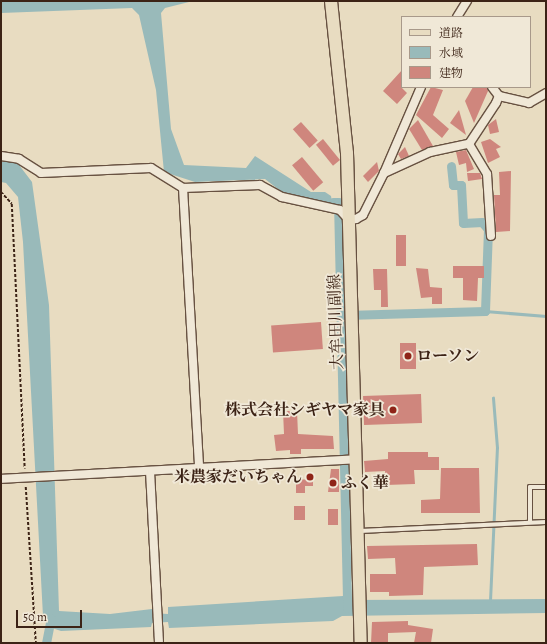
<!DOCTYPE html>
<meta charset="utf-8">
<style>
body{margin:0}
#map{position:relative;width:547px;height:644px;overflow:hidden;background:#e8dcc1;font-family:Alegreya,"Noto Serif JP",serif}
div>[style]{position:absolute}
.water>*{inset:0;background:#99baba}
.stream>*{height:2.5px;margin:-1.25px;padding:0 1.25px;transform-origin:1.25px;border-radius:1.25px;background:#99baba}
.canal>*{height:9px;margin:-4.5px;padding:0 4.5px;transform-origin:4.5px;border-radius:4.5px;background:#99baba}
.building>*{inset:0;background:#cf867d;transform-origin:0 0}
.path>*{height:1.5px;margin-top:-0.75px;transform-origin:0;background:repeating-linear-gradient(90deg,#3c2316 0 3px,transparent 0 5px)}
.roads{filter:drop-shadow(1px 0 #675141) drop-shadow(-1px 0 #675141) drop-shadow(0 1px #675141) drop-shadow(0 -1px #675141)}
.service>*{height:4px;margin:-2px;padding:0 2px;transform-origin:2px;border-radius:2px;background:#f0e8d7}
.minor>*{height:8px;margin:-4px;padding:0 4px;transform-origin:4px;border-radius:4px;background:#f0e8d7}
.primary>*{height:12px;margin:-6px;padding:0 6px;transform-origin:6px;border-radius:6px;background:#e8dcc1}
.dots>*{width:11px;height:11px;translate:-50% -50%;box-sizing:border-box;border:2px solid #f0e8d7;border-radius:50%}
span{translate:-50% -50%;white-space:nowrap;text-align:center;line-height:1.15;-webkit-text-stroke:3.5px #f0e8d7;paint-order:stroke}
.street-label{font-size:16px;color:#3c2316}
.poi-label{font-size:16px;color:#3c2316;font-weight:700}
.left{translate:0 -50%;text-align:left}
.right{translate:-100% -50%;text-align:right}
.frame{position:absolute;inset:0;border:2px solid #3c2316;pointer-events:none}
.legend{position:absolute;left:401px;top:16px;width:130px;height:72px;box-sizing:border-box;background:#f0e8d7;border:1px solid #a8998a;margin:0;padding:5px 7px;list-style:none;font-size:12px;color:#3c2316}
.legend li{display:flex;align-items:center;gap:8px;height:20px}
.legend b{width:20px;border:1px solid #a8998a}
.scale{position:absolute;left:16px;top:610px;width:66px;height:18px;box-sizing:border-box;border:2px solid #3c2316;border-top:0;padding-left:5px;font-size:12px;line-height:14px;white-space:nowrap;color:#3c2316;-webkit-text-stroke:3px #f0e8d7;paint-order:stroke}
</style>
<div id="map">
<div class="water">
<div style="clip-path:polygon(1px 1px,193px 1px,165px 8px,161px 13px,171px 129px,184px 165px,246px 168px,255px 156px,311px 192px,325px 192px,331px 196px,333px 207px,287px 196px,265px 179px,195px 182px,164px 172px,156px 90px,139px 15px,132px 8px,1px 13px)"></div>
<div style="clip-path:polygon(16px 161px,32px 182px,49px 305px,59px 611px,110px 614px,152px 609px,152px 613px,168px 614px,168px 607px,343px 596px,348px 600px,546px 599px,546px 613px,342px 616px,333px 621px,169px 628px,168px 622px,152px 623px,151px 627px,61px 631px,49px 627px,43px 616px,23px 242px,18px 197px,6px 183px,1px 182px,1px 162px)"></div>
</div>
<div class="stream">
<div style="left:485px;top:311px;width:61px;rotate:4.7deg"></div>
<div style="left:490px;top:601px;width:153px;rotate:-87.4deg"></div>
<div style="left:497px;top:448px;width:50px;rotate:-94.6deg"></div>
</div>
<div class="canal">
<div style="left:333px;top:202px;width:5px"></div>
<div style="left:338px;top:202px;width:406px;rotate:88.7deg"></div>
<div style="left:346px;top:315px;width:139px;rotate:-1.6deg"></div>
<div style="left:485px;top:311px;width:82px;rotate:-87.9deg"></div>
<div style="left:488px;top:229px;width:9px;rotate:-131deg"></div>
<div style="left:482px;top:222px;width:19px;rotate:177deg"></div>
<div style="left:463px;top:223px;width:38px;rotate:-93deg"></div>
<div style="left:461px;top:185px;width:8px;rotate:180deg"></div>
<div style="left:453px;top:185px;width:19px;rotate:-96deg"></div>
<div style="left:46px;top:643px;width:25px;rotate:-79deg"></div>
</div>
<div class="building">
<div style="clip-path:polygon(402px 70px,402px 88px,407px 93px,397px 104px,383px 91px)"></div>
<div style="clip-path:polygon(431px 87px,443px 90px,433px 115px,449px 129px,442px 138px,416px 115px)"></div>
<div style="clip-path:polygon(473px 87px,487px 87px,488px 91px,474px 123px,465px 101px)"></div>
<div style="clip-path:polygon(459px 110px,466px 135px,450px 123px)"></div>
<div style="clip-path:polygon(496px 119px,499px 132px,490px 134px,488px 125px)"></div>
<div style="clip-path:polygon(418px 120px,433px 146px,422px 150px,409px 129px)"></div>
<div style="left:301px;top:122px;width:25px;height:11px;rotate:48deg"></div>
<div style="left:323px;top:139px;width:27px;height:9px;rotate:51deg"></div>
<div style="clip-path:polygon(490px 139px,501px 147px,496px 149px,500px 157px,488px 163px,481px 142px)"></div>
<div style="clip-path:polygon(405px 147px,409px 156px,401px 159px,398px 154px)"></div>
<div style="clip-path:polygon(466px 150px,474px 169px,467px 172px,466px 163px,459px 165px,456px 152px)"></div>
<div style="left:302px;top:157px;width:33px;height:13px;rotate:50deg"></div>
<div style="clip-path:polygon(377px 162px,379px 171px,368px 182px,363px 176px)"></div>
<div style="clip-path:polygon(511px 171px,510px 231px,496px 232px,494px 195px,500px 195px,499px 172px)"></div>
<div style="clip-path:polygon(467px 173px,480px 173px,482px 179px,468px 181px)"></div>
<div style="left:396px;top:235px;width:10px;height:31px"></div>
<div style="clip-path:polygon(453px 266px,484px 266px,484px 278px,478px 278px,477px 301px,463px 300px,463px 278px,453px 278px)"></div>
<div style="clip-path:polygon(416px 268px,428px 269px,430px 287px,442px 288px,442px 304px,432px 304px,432px 297px,421px 298px)"></div>
<div style="clip-path:polygon(373px 269px,387px 269px,388px 307px,381px 307px,381px 290px,374px 290px)"></div>
<div style="left:321px;top:322px;width:27px;height:50px;rotate:86deg"></div>
<div style="left:400px;top:343px;width:16px;height:26px"></div>
<div style="left:421px;top:394px;width:29px;height:58px;rotate:88deg"></div>
<div style="clip-path:polygon(283px 411px,297px 411px,298px 434px,333px 436px,334px 449px,301px 449px,301px 454px,290px 454px,290px 450px,276px 451px,274px 435px,284px 434px)"></div>
<div style="clip-path:polygon(388px 452px,428px 452px,428px 457px,439px 457px,439px 470px,414px 470px,415px 484px,386px 485px,385px 471px,365px 472px,364px 461px,388px 459px)"></div>
<div style="clip-path:polygon(441px 468px,479px 468px,480px 513px,421px 513px,421px 500px,440px 499px)"></div>
<div style="clip-path:polygon(331px 469px,339px 469px,339px 492px,328px 492px)"></div>
<div style="clip-path:polygon(296px 479px,313px 480px,313px 486px,305px 486px,305px 493px,296px 493px)"></div>
<div style="left:294px;top:506px;width:11px;height:14px"></div>
<div style="left:328px;top:509px;width:10px;height:16px"></div>
<div style="clip-path:polygon(477px 544px,478px 565px,424px 567px,423px 595px,389px 596px,389px 592px,370px 592px,370px 574px,396px 574px,395px 558px,368px 559px,367px 546px)"></div>
<div style="clip-path:polygon(408px 621px,408px 625px,433px 629px,431px 643px,414px 643px,416px 632px,388px 633px,388px 643px,371px 643px,372px 622px)"></div>
</div>
<div class="path">
<div style="left:1px;top:192px;width:16px;rotate:47deg"></div>
<div style="left:12px;top:204px;width:265px;rotate:87.2deg"></div>
<div style="left:26px;top:487px;width:156px;rotate:86.3deg"></div>
</div>
<div class="roads">
<div class="service">
<div style="left:530px;top:522px;width:35px;rotate:-90deg"></div>
<div style="left:530px;top:487px;width:16px"></div>
<div style="left:360px;top:531px;width:186px;rotate:-2.8deg"></div>
</div>
<div class="minor">
<div style="left:457px;top:17px;width:19px;rotate:-58deg"></div>
<div style="left:499px;top:96px;width:31px;rotate:13deg"></div>
<div style="left:529px;top:103px;width:20px;rotate:-30deg"></div>
<div style="left:469px;top:144px;width:35px;rotate:59deg"></div>
<div style="left:487px;top:174px;width:62px;rotate:86.3deg"></div>
<div style="left:1px;top:156px;width:18px;rotate:9deg"></div>
<div style="left:19px;top:159px;width:26px;rotate:32deg"></div>
<div style="left:41px;top:173px;width:110px;rotate:-2.6deg"></div>
<div style="left:151px;top:168px;width:38px;rotate:32deg"></div>
<div style="left:183px;top:188px;width:77px;rotate:-2.2deg"></div>
<div style="left:260px;top:185px;width:25px;rotate:29deg"></div>
<div style="left:282px;top:197px;width:59px;rotate:12.6deg"></div>
<div style="left:340px;top:210px;width:12px;rotate:48deg"></div>
<div style="left:348px;top:219px;width:8px"></div>
<div style="left:356px;top:219px;width:8px;rotate:-30deg"></div>
<div style="left:363px;top:215px;width:47px;rotate:-63.4deg"></div>
<div style="left:384px;top:173px;width:94px;rotate:-66.7deg"></div>
<div style="left:384px;top:173px;width:51px;rotate:-24.5deg"></div>
<div style="left:430px;top:152px;width:40px;rotate:-12deg"></div>
<div style="left:469px;top:144px;width:49px;rotate:-56.6deg"></div>
<div style="left:496px;top:103px;width:8px;rotate:-67deg"></div>
<div style="left:499px;top:96px;width:11px;rotate:-128deg"></div>
<div style="left:183px;top:188px;width:280px;rotate:86.7deg"></div>
<div style="left:150px;top:471px;width:172px;rotate:87deg"></div>
<div style="left:1px;top:479px;width:356px;rotate:-3.2deg"></div>
</div>
<div class="primary">
<div style="left:331px;top:1px;width:153px;rotate:84deg"></div>
<div style="left:347px;top:153px;width:490px;rotate:88.4deg"></div>
</div>
</div>
<div class="dots">
<div style="left:408px;top:356px;background:#8f2418"></div>
<div style="left:393px;top:410px;background:#8f2418"></div>
<div style="left:310px;top:477px;background:#8f2418"></div>
<div style="left:333px;top:483px;background:#8f2418"></div>
</div>
<div class="street-label">
<span style="left:336px;top:322px;rotate:-92deg">大牟田川副線</span>
</div>
<div class="poi-label">
<span class="left" style="left:416px;top:356px">ローソン</span>
<span class="right" style="left:385px;top:410px">株式会社シギヤマ家具</span>
<span class="right" style="left:302px;top:477px">米農家だいちゃん</span>
<span class="left" style="left:341px;top:483px">ふく華</span>
</div>
<div class="frame"></div>
<ul class="legend">
<li><b style="height:5px;background:#e8dcc1"></b>道路</li>
<li><b style="height:11px;background:#99baba"></b>水域</li>
<li><b style="height:11px;background:#cf867d"></b>建物</li>
</ul>
<div class="scale">50 m</div>
</div>
